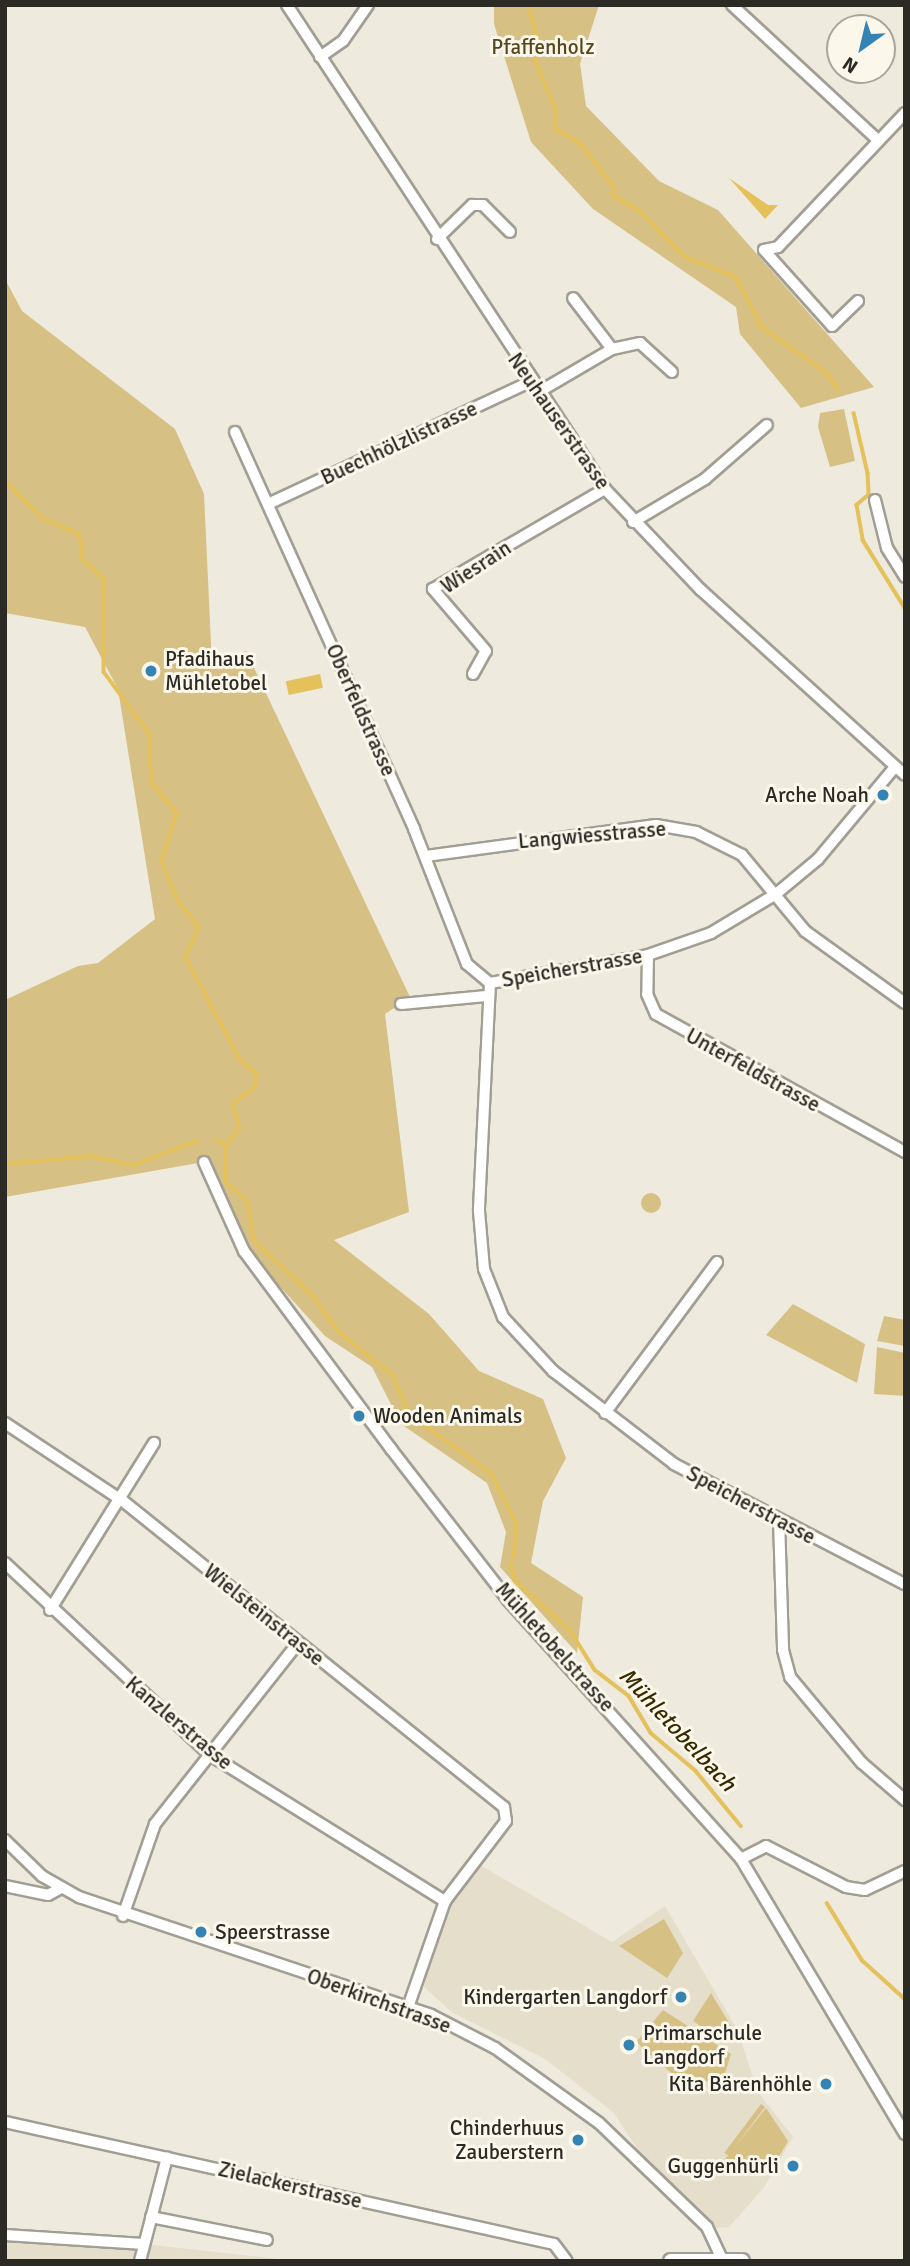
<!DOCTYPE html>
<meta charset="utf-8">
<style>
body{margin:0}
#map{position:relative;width:910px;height:2266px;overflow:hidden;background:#eeeade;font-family:Signika,sans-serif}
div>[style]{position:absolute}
.built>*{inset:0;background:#e5decb}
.green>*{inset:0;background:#d6c084;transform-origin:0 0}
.round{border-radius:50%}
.water>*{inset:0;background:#e4c15b;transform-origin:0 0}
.stream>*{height:3.5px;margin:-1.75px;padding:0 1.75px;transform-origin:1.75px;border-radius:1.75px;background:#e4c15b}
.roads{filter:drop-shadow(2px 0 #a19e93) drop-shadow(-2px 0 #a19e93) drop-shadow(0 2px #a19e93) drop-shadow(0 -2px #a19e93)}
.minor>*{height:10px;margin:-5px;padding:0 5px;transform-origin:5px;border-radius:5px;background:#fff}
.secondary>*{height:14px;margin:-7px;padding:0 7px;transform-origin:7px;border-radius:7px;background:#fff}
.dots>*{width:19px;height:19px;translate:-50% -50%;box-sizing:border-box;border:4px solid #fbf7eb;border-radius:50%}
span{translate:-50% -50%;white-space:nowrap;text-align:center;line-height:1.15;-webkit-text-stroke:6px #fbf7eb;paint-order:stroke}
.park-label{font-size:21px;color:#56471d}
.street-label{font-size:21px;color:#2b2a25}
.poi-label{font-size:21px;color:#2b2a25}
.left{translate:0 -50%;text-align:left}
.right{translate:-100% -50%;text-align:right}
.water-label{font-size:23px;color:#382a00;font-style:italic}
.frame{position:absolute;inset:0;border:7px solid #2b2a25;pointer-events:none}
.north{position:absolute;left:826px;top:14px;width:70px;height:70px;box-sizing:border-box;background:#fbf7eb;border:2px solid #a8a59c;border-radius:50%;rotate:214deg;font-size:19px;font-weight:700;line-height:28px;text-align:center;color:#2b2a25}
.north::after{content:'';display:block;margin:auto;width:24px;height:32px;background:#3483b5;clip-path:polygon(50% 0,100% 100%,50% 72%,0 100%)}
</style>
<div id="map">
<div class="built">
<div style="clip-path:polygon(475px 1862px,612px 1942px,665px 1906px,738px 2031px,758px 2092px,793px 2137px,765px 2186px,729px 2227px,715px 2228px,644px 2159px,613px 2112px,545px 2059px,453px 2013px,424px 1987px,445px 1901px)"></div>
<div style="clip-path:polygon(5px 2236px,144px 2244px,296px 2261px,5px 2261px)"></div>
</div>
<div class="green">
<div style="clip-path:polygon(494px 5px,599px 5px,580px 64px,586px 106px,659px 181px,718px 210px,874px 387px,801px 408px,740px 334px,736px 307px,593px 209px,531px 142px,494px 24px)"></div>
<div style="clip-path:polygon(5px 279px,22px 311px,175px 429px,204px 494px,212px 665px,246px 651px,410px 997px,385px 1014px,409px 1212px,334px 1240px,429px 1314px,479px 1371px,543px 1399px,566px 1458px,543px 1501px,531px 1563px,583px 1597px,577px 1653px,500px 1567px,506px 1532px,487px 1483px,401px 1424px,372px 1367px,325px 1336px,274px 1280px,242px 1238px,204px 1162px,5px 1197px,5px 1000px,78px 966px,98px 963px,155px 919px,118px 689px,85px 627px,5px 613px)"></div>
<div style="clip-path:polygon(844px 409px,855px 461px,830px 467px,818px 427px,820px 413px)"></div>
<div class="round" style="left:641px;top:1193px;width:20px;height:20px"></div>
<div style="clip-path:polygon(793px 1304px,865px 1344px,857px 1383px,766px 1335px)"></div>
<div style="clip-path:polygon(884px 1316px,905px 1320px,905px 1346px,877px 1341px)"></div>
<div style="clip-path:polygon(877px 1347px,905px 1353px,905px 1396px,874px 1394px)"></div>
<div style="clip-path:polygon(664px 1919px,683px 1953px,667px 1978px,619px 1946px)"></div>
<div style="clip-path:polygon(711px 1993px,734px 2031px,726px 2043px,693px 2021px)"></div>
<div style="clip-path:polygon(663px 2010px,731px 2054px,723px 2079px,684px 2084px,636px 2042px)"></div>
<div style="left:761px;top:2104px;width:5px;height:61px;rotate:37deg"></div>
<div style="clip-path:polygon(766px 2108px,788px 2141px,773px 2167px,745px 2172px,722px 2163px)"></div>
</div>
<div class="water">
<div style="clip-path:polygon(729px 178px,768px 205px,778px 205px,765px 219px)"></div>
<div style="left:320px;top:674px;width:14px;height:35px;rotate:78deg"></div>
</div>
<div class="stream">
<div style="left:529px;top:5px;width:38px;rotate:75deg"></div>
<div style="left:539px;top:42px;width:17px;rotate:103deg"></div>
<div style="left:535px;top:59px;width:55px;rotate:67.6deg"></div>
<div style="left:556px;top:110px;width:19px;rotate:93deg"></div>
<div style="left:555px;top:129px;width:29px;rotate:29deg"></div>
<div style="left:580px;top:143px;width:56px;rotate:52.3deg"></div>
<div style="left:614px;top:187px;width:8px;rotate:97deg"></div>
<div style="left:613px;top:195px;width:33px;rotate:31deg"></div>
<div style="left:641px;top:212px;width:63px;rotate:45.6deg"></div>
<div style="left:685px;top:257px;width:55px;rotate:21.4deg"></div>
<div style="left:736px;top:277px;width:56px;rotate:62.5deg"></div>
<div style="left:762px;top:327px;width:82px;rotate:35.6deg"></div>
<div style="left:829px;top:375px;width:17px;rotate:59deg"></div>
<div style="left:854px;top:413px;width:62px;rotate:76.9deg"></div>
<div style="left:868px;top:473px;width:22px;rotate:87deg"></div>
<div style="left:869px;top:495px;width:16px;rotate:140deg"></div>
<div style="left:857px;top:505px;width:36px;rotate:80deg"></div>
<div style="left:863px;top:540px;width:80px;rotate:58.3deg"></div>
<div style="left:5px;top:481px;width:54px;rotate:44.3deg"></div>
<div style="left:44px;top:519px;width:39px;rotate:23deg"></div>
<div style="left:80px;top:534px;width:26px;rotate:83deg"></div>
<div style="left:83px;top:560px;width:28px;rotate:41deg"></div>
<div style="left:104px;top:578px;width:94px;rotate:90deg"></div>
<div style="left:104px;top:672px;width:76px;rotate:53.6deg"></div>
<div style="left:149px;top:733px;width:50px;rotate:86.6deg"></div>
<div style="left:152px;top:783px;width:39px;rotate:50deg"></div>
<div style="left:177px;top:813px;width:50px;rotate:107.4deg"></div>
<div style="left:162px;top:861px;width:45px;rotate:68deg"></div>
<div style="left:179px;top:903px;width:31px;rotate:50deg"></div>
<div style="left:199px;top:927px;width:34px;rotate:113deg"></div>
<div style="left:186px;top:958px;width:115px;rotate:61.9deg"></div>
<div style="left:240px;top:1059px;width:23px;rotate:43deg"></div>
<div style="left:257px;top:1075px;width:13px;rotate:99deg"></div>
<div style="left:255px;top:1088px;width:27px;rotate:144deg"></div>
<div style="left:233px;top:1104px;width:25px;rotate:74deg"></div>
<div style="left:240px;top:1128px;width:23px;rotate:128deg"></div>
<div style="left:217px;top:1139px;width:11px;rotate:38deg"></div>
<div style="left:226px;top:1146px;width:36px;rotate:90deg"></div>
<div style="left:226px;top:1182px;width:29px;rotate:41deg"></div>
<div style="left:248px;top:1201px;width:39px;rotate:81deg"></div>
<div style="left:254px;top:1240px;width:84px;rotate:43.6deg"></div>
<div style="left:315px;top:1298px;width:43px;rotate:54.5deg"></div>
<div style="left:340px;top:1333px;width:68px;rotate:38.4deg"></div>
<div style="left:393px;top:1375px;width:42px;rotate:67.7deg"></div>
<div style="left:409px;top:1414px;width:102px;rotate:35.9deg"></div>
<div style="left:492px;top:1474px;width:56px;rotate:63.4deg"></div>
<div style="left:517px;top:1524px;width:33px;rotate:95deg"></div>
<div style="left:5px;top:1164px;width:87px;rotate:-5.3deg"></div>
<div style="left:92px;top:1156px;width:42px;rotate:12.4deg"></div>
<div style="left:133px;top:1165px;width:68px;rotate:-20.6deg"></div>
<div style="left:511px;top:1563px;width:18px;rotate:77deg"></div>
<div style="left:515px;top:1581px;width:74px;rotate:41.7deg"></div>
<div style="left:570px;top:1630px;width:47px;rotate:58deg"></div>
<div style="left:595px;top:1670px;width:43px;rotate:37.4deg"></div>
<div style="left:629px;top:1696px;width:43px;rotate:59.3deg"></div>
<div style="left:651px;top:1733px;width:59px;rotate:40.2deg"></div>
<div style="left:696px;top:1771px;width:71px;rotate:50.7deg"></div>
<div style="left:827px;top:1903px;width:67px;rotate:58.4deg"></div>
<div style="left:862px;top:1960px;width:58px;rotate:42.2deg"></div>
</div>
<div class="roads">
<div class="minor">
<div style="left:287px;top:5px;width:579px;rotate:56.69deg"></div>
<div style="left:605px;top:489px;width:139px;rotate:46.5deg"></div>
<div style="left:701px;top:590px;width:275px;rotate:42.2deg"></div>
<div style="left:732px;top:5px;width:199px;rotate:42.8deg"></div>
<div style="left:320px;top:57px;width:28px;rotate:-35deg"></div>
<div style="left:343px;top:41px;width:44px;rotate:-55.2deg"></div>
<div style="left:437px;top:239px;width:49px;rotate:-44.2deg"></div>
<div style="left:472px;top:205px;width:11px"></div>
<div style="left:483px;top:205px;width:38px;rotate:45deg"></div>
<div style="left:858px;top:301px;width:36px;rotate:136deg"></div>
<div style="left:832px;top:326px;width:102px;rotate:-131.8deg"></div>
<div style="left:764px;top:250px;width:14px;rotate:-12deg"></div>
<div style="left:778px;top:247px;width:185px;rotate:-46.5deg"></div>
<div style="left:612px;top:349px;width:29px;rotate:-12deg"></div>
<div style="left:640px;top:343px;width:43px;rotate:42.2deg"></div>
<div style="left:537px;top:393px;width:87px;rotate:-30.4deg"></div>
<div style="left:612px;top:349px;width:64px;rotate:-127.4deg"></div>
<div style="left:235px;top:432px;width:435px;rotate:65.7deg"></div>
<div style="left:414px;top:829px;width:145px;rotate:68.6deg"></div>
<div style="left:467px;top:964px;width:30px;rotate:40deg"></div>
<div style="left:875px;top:500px;width:49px;rotate:76deg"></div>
<div style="left:887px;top:548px;width:34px;rotate:58deg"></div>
<div style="left:268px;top:504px;width:289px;rotate:-25deg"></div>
<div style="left:633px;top:522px;width:84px;rotate:-30.8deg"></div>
<div style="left:705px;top:479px;width:82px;rotate:-41.1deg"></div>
<div style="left:473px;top:674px;width:26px;rotate:-61deg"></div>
<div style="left:486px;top:651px;width:82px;rotate:-130.5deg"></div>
<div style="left:433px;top:589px;width:199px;rotate:-30.2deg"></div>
<div style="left:426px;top:856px;width:232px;rotate:-7.7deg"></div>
<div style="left:656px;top:825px;width:41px;rotate:9.9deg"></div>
<div style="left:696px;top:832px;width:51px;rotate:26.6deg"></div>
<div style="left:742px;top:855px;width:99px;rotate:50.3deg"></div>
<div style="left:805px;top:931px;width:123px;rotate:35.8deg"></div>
<div style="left:648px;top:955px;width:39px;rotate:91deg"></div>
<div style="left:647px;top:994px;width:22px;rotate:66deg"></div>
<div style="left:656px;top:1014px;width:285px;rotate:29deg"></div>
<div style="left:490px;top:983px;width:228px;rotate:92.8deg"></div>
<div style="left:479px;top:1211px;width:58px;rotate:85.1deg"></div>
<div style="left:484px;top:1269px;width:52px;rotate:68.4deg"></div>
<div style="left:503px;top:1317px;width:74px;rotate:47.2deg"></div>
<div style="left:553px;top:1371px;width:153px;rotate:37.5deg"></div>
<div style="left:674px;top:1464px;width:260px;rotate:27.5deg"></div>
<div style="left:490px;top:983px;width:160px;rotate:-10deg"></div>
<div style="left:648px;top:955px;width:67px;rotate:-19.2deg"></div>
<div style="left:711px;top:933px;width:76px;rotate:-31deg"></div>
<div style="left:776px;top:894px;width:55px;rotate:-39.8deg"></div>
<div style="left:818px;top:859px;width:120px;rotate:-50.1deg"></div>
<div style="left:401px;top:1004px;width:86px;rotate:-5.3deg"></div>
<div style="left:204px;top:1162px;width:98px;rotate:65.8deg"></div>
<div style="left:244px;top:1251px;width:247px;rotate:53.4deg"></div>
<div style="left:391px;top:1449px;width:191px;rotate:52.2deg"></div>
<div style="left:508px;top:1600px;width:348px;rotate:48deg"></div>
<div style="left:741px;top:1859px;width:320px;rotate:59.2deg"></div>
<div style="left:605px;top:1413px;width:188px;rotate:-53.4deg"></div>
<div style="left:5px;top:1423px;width:141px;rotate:33.5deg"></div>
<div style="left:123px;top:1501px;width:489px;rotate:38.8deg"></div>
<div style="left:504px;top:1807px;width:14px;rotate:82deg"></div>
<div style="left:506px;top:1821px;width:101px;rotate:127.3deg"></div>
<div style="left:445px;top:1901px;width:112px;rotate:109.2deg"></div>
<div style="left:779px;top:1520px;width:130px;rotate:88.2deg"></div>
<div style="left:783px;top:1650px;width:28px;rotate:75deg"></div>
<div style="left:790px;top:1677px;width:112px;rotate:50.1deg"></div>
<div style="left:862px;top:1763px;width:57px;rotate:40.7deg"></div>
<div style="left:5px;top:1563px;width:281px;rotate:43.1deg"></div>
<div style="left:210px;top:1755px;width:277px;rotate:31.9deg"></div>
<div style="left:50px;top:1610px;width:197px;rotate:-58.1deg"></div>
<div style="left:5px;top:1840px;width:52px;rotate:44.2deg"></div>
<div style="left:42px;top:1876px;width:43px;rotate:29.6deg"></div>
<div style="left:79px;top:1897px;width:371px;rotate:18.5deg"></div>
<div style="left:431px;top:2015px;width:72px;rotate:27.3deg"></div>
<div style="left:495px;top:2048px;width:128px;rotate:35.8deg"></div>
<div style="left:599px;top:2123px;width:150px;rotate:43.9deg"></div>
<div style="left:707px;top:2227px;width:38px;rotate:65deg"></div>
<div style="left:741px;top:1859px;width:28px;rotate:-27deg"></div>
<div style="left:766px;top:1846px;width:90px;rotate:27.1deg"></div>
<div style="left:846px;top:1887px;width:19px;rotate:9deg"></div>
<div style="left:865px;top:1890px;width:44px;rotate:-25.4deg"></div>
<div style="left:5px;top:1886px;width:44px;rotate:11.8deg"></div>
<div style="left:48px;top:1895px;width:15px;rotate:-28deg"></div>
<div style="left:123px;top:1916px;width:97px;rotate:-70.8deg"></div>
<div style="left:155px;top:1824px;width:231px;rotate:-51.7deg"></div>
<div style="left:5px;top:2122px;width:562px;rotate:12.53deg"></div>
<div style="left:554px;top:2244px;width:21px;rotate:53deg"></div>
<div style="left:151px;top:2217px;width:118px;rotate:11.2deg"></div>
<div style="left:5px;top:2235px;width:139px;rotate:3.7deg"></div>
<div style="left:140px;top:2261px;width:107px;rotate:-75.4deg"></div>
</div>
<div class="secondary">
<div style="left:671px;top:2261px;width:71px"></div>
</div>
</div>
<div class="dots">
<div style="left:151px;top:671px;background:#3483b5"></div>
<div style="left:883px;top:795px;background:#3483b5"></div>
<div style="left:359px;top:1416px;background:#3483b5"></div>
<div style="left:201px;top:1932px;background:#3483b5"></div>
<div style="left:681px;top:1997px;background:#3483b5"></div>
<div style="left:629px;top:2045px;background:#3483b5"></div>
<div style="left:826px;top:2084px;background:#3483b5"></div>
<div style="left:578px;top:2140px;background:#3483b5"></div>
<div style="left:793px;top:2166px;background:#3483b5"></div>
</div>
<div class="park-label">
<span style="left:543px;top:47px">Pfaffenholz</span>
</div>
<div class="street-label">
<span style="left:559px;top:421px;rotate:55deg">Neuhauserstrasse</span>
<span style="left:399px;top:443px;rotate:-25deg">Buechhölzlistrasse</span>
<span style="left:476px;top:567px;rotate:-33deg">Wiesrain</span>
<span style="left:361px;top:710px;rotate:66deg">Oberfeldstrasse</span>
<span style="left:592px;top:835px;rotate:-5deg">Langwiesstrasse</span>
<span style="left:572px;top:968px;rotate:-10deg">Speicherstrasse</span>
<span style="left:753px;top:1070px;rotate:29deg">Unterfeldstrasse</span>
<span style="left:751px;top:1505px;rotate:28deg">Speicherstrasse</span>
<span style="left:264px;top:1615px;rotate:39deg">Wielsteinstrasse</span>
<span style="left:555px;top:1647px;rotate:48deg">Mühletobelstrasse</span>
<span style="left:179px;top:1723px;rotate:40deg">Kanzlerstrasse</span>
<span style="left:379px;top:2001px;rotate:20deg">Oberkirchstrasse</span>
<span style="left:290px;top:2185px;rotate:13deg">Zielackerstrasse</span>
</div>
<div class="poi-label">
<span class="left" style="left:165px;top:671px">Pfadihaus<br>Mühletobel</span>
<span class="right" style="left:869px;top:795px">Arche Noah</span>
<span class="left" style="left:373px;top:1416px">Wooden Animals</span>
<span class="left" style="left:215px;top:1932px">Speerstrasse</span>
<span class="right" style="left:667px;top:1997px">Kindergarten Langdorf</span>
<span class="left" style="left:643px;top:2045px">Primarschule<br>Langdorf</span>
<span class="right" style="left:812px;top:2084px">Kita Bärenhöhle</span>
<span class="right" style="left:564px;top:2140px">Chinderhuus<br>Zauberstern</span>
<span class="right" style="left:779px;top:2166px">Guggenhürli</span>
</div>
<div class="water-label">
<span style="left:677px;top:1730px;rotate:47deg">Mühletobelbach</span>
</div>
<div class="frame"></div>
<div class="north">N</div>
</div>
